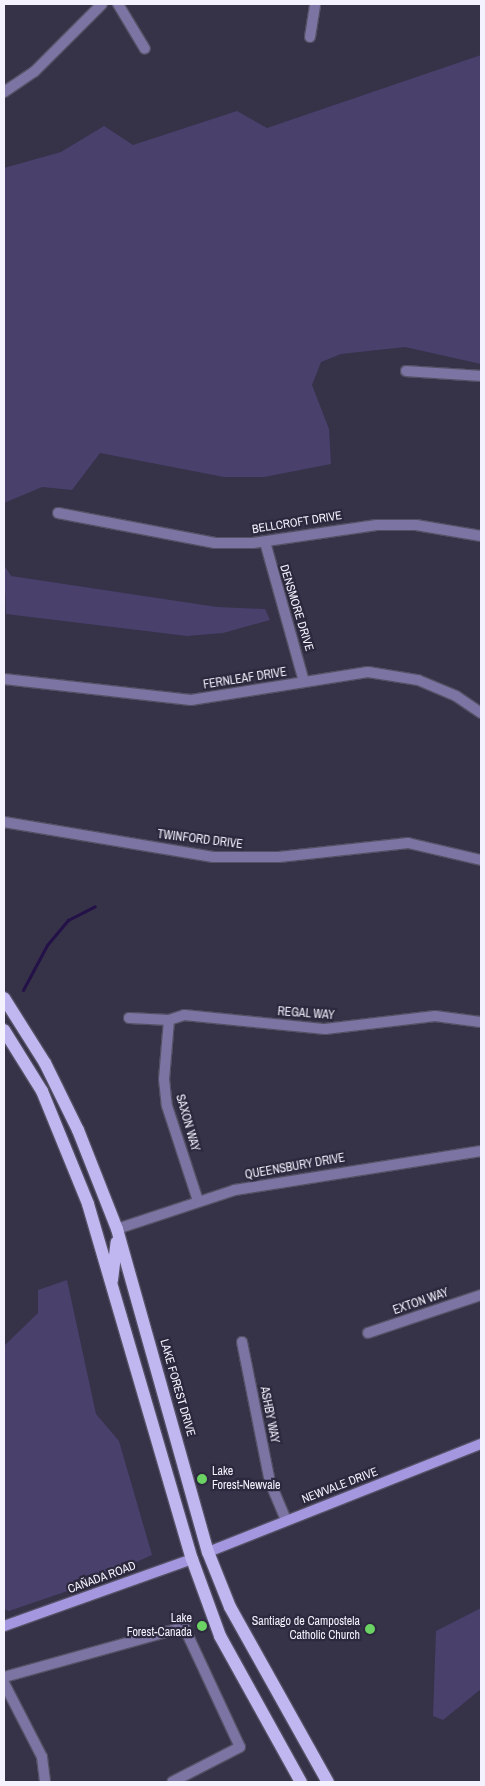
<!DOCTYPE html>
<meta charset="utf-8">
<style>
body{margin:0}
#map{position:relative;width:485px;height:1786px;overflow:hidden;background:#363248;font-family:"Archivo Narrow",sans-serif}
div>[style]{position:absolute}
.green>*{inset:0;background:#49406c}
.stream>*{height:3px;margin:-1.5px;padding:0 1.5px;transform-origin:1.5px;border-radius:1.5px;background:#231148}
.roads{filter:drop-shadow(1px 0 #545165) drop-shadow(-1px 0 #545165) drop-shadow(0 1px #545165) drop-shadow(0 -1px #545165)}
.street>*{height:10px;margin:-5px;padding:0 5px;transform-origin:5px;border-radius:5px;background:#7c74a2}
.secondary>*{height:10px;margin:-5px;padding:0 5px;transform-origin:5px;border-radius:5px;background:#a496df}
.primary>*{height:12px;margin:-6px;padding:0 6px;transform-origin:6px;border-radius:6px;background:#c1b7f0}
.dots>*{width:14px;height:14px;translate:-50% -50%;box-sizing:border-box;border:2px solid #2c283d;border-radius:50%}
span{translate:-50% -50%;white-space:nowrap;text-align:center;line-height:1.15;-webkit-text-stroke:4.5px #2c283d;paint-order:stroke}
.street-label{font-size:12px;color:#f4f2fe}
.poi-label{font-size:12px;color:#f4f2fe}
.left{translate:0 -50%;text-align:left}
.right{translate:-100% -50%;text-align:right}
.frame{position:absolute;inset:0;border:5px solid #f4f2fe;pointer-events:none}
</style>
<div id="map">
<div class="green">
<div style="clip-path:polygon(481px 55px,481px 364px,405px 347px,341px 354px,321px 362px,312px 385px,329px 429px,331px 464px,264px 477px,224px 477px,100px 453px,72px 490px,42px 487px,4px 503px,4px 168px,61px 152px,104px 126px,133px 145px,237px 111px,267px 128px)"></div>
<div style="clip-path:polygon(4px 565px,11px 576px,217px 607px,265px 609px,270px 620px,223px 633px,187px 636px,6px 614px)"></div>
<div style="clip-path:polygon(67px 1280px,96px 1414px,119px 1441px,152px 1555px,88px 1584px,9px 1611px,4px 1609px,4px 1346px,38px 1313px,38px 1290px)"></div>
<div style="clip-path:polygon(481px 1608px,481px 1689px,443px 1720px,433px 1716px,436px 1631px)"></div>
</div>
<div class="stream">
<div style="left:23px;top:990px;width:51px;rotate:-61.9deg"></div>
<div style="left:47px;top:945px;width:33px;rotate:-50deg"></div>
<div style="left:68px;top:920px;width:30px;rotate:-27deg"></div>
</div>
<div class="roads">
<div class="street">
<div style="left:118px;top:4px;width:52px;rotate:59deg"></div>
<div style="left:310px;top:37px;width:33px;rotate:-81deg"></div>
<div style="left:4px;top:92px;width:36px;rotate:-34deg"></div>
<div style="left:34px;top:72px;width:96px;rotate:-45deg"></div>
<div style="left:406px;top:371px;width:75px;rotate:3.8deg"></div>
<div style="left:58px;top:513px;width:160px;rotate:10.8deg"></div>
<div style="left:215px;top:543px;width:38px"></div>
<div style="left:253px;top:543px;width:125px;rotate:-8.3deg"></div>
<div style="left:377px;top:525px;width:39px"></div>
<div style="left:416px;top:525px;width:66px;rotate:9.6deg"></div>
<div style="left:265px;top:542px;width:145px;rotate:74.4deg"></div>
<div style="left:4px;top:679px;width:188px;rotate:6.4deg"></div>
<div style="left:191px;top:700px;width:179px;rotate:-9deg"></div>
<div style="left:368px;top:672px;width:51px;rotate:9.1deg"></div>
<div style="left:418px;top:680px;width:41px;rotate:22.8deg"></div>
<div style="left:456px;top:696px;width:30px;rotate:34deg"></div>
<div style="left:4px;top:822px;width:212px;rotate:9.5deg"></div>
<div style="left:213px;top:857px;width:66px"></div>
<div style="left:279px;top:857px;width:130px;rotate:-6.2deg"></div>
<div style="left:408px;top:843px;width:75px;rotate:13.1deg"></div>
<div style="left:129px;top:1018px;width:40px;rotate:2.9deg"></div>
<div style="left:169px;top:1020px;width:16px;rotate:-18deg"></div>
<div style="left:184px;top:1015px;width:142px;rotate:5.7deg"></div>
<div style="left:325px;top:1029px;width:111px;rotate:-6.7deg"></div>
<div style="left:435px;top:1016px;width:46px;rotate:7.4deg"></div>
<div style="left:169px;top:1020px;width:59px;rotate:94.8deg"></div>
<div style="left:164px;top:1079px;width:27px;rotate:84deg"></div>
<div style="left:167px;top:1106px;width:100px;rotate:71.9deg"></div>
<div style="left:117px;top:1229px;width:124px;rotate:-18.3deg"></div>
<div style="left:235px;top:1190px;width:249px;rotate:-9deg"></div>
<div style="left:368px;top:1333px;width:119px;rotate:-18.6deg"></div>
<div style="left:242px;top:1342px;width:143px;rotate:78.7deg"></div>
<div style="left:270px;top:1482px;width:41px;rotate:67.2deg"></div>
<div style="left:4px;top:1677px;width:187px;rotate:-15.5deg"></div>
<div style="left:184px;top:1627px;width:132px;rotate:65deg"></div>
<div style="left:240px;top:1747px;width:76px;rotate:152.8deg"></div>
<div style="left:4px;top:1683px;width:83px;rotate:62.8deg"></div>
<div style="left:42px;top:1757px;width:25px;rotate:83deg"></div>
</div>
<div class="secondary">
<div style="left:208px;top:1552px;width:294px;rotate:-21.6deg"></div>
<div style="left:4px;top:1626px;width:200px;rotate:-19.6deg"></div>
</div>
<div class="primary">
<div style="left:4px;top:998px;width:77px;rotate:57.8deg"></div>
<div style="left:45px;top:1063px;width:75px;rotate:63.8deg"></div>
<div style="left:78px;top:1130px;width:106px;rotate:68.5deg"></div>
<div style="left:117px;top:1229px;width:336px;rotate:74.3deg"></div>
<div style="left:208px;top:1552px;width:59px;rotate:68.2deg"></div>
<div style="left:230px;top:1607px;width:201px;rotate:60.8deg"></div>
<div style="left:4px;top:1030px;width:72px;rotate:58.1deg"></div>
<div style="left:42px;top:1091px;width:122px;rotate:67.8deg"></div>
<div style="left:88px;top:1204px;width:370px;rotate:73.7deg"></div>
<div style="left:192px;top:1559px;width:82px;rotate:70deg"></div>
<div style="left:220px;top:1636px;width:167px;rotate:61deg"></div>
<div style="left:112px;top:1280px;width:38px;rotate:-83deg"></div>
</div>
</div>
<div class="dots">
<div style="left:202px;top:1479px;background:#6bd363"></div>
<div style="left:202px;top:1626px;background:#6bd363"></div>
<div style="left:370px;top:1629px;background:#6bd363"></div>
</div>
<div class="street-label">
<span style="left:297px;top:523px;rotate:-9deg">BELLCROFT DRIVE</span>
<span style="left:296px;top:608px;rotate:73deg">DENSMORE DRIVE</span>
<span style="left:245px;top:679px;rotate:-9deg">FERNLEAF DRIVE</span>
<span style="left:200px;top:840px;rotate:7deg">TWINFORD DRIVE</span>
<span style="left:306px;top:1014px;rotate:4deg">REGAL WAY</span>
<span style="left:187px;top:1123px;rotate:74deg">SAXON WAY</span>
<span style="left:295px;top:1167px;rotate:-10deg">QUEENSBURY DRIVE</span>
<span style="left:421px;top:1302px;rotate:-19deg">EXTON WAY</span>
<span style="left:177px;top:1388px;rotate:74deg">LAKE FOREST DRIVE</span>
<span style="left:269px;top:1415px;rotate:79deg">ASHBY WAY</span>
<span style="left:340px;top:1486px;rotate:-21deg">NEWVALE DRIVE</span>
<span style="left:102px;top:1578px;rotate:-20deg">CAÑADA ROAD</span>
</div>
<div class="poi-label">
<span class="left" style="left:212px;top:1479px">Lake<br>Forest-Newvale</span>
<span class="right" style="left:192px;top:1626px">Lake<br>Forest-Canada</span>
<span class="right" style="left:360px;top:1629px">Santiago de Campostela<br>Catholic Church</span>
</div>
<div class="frame"></div>
</div>
